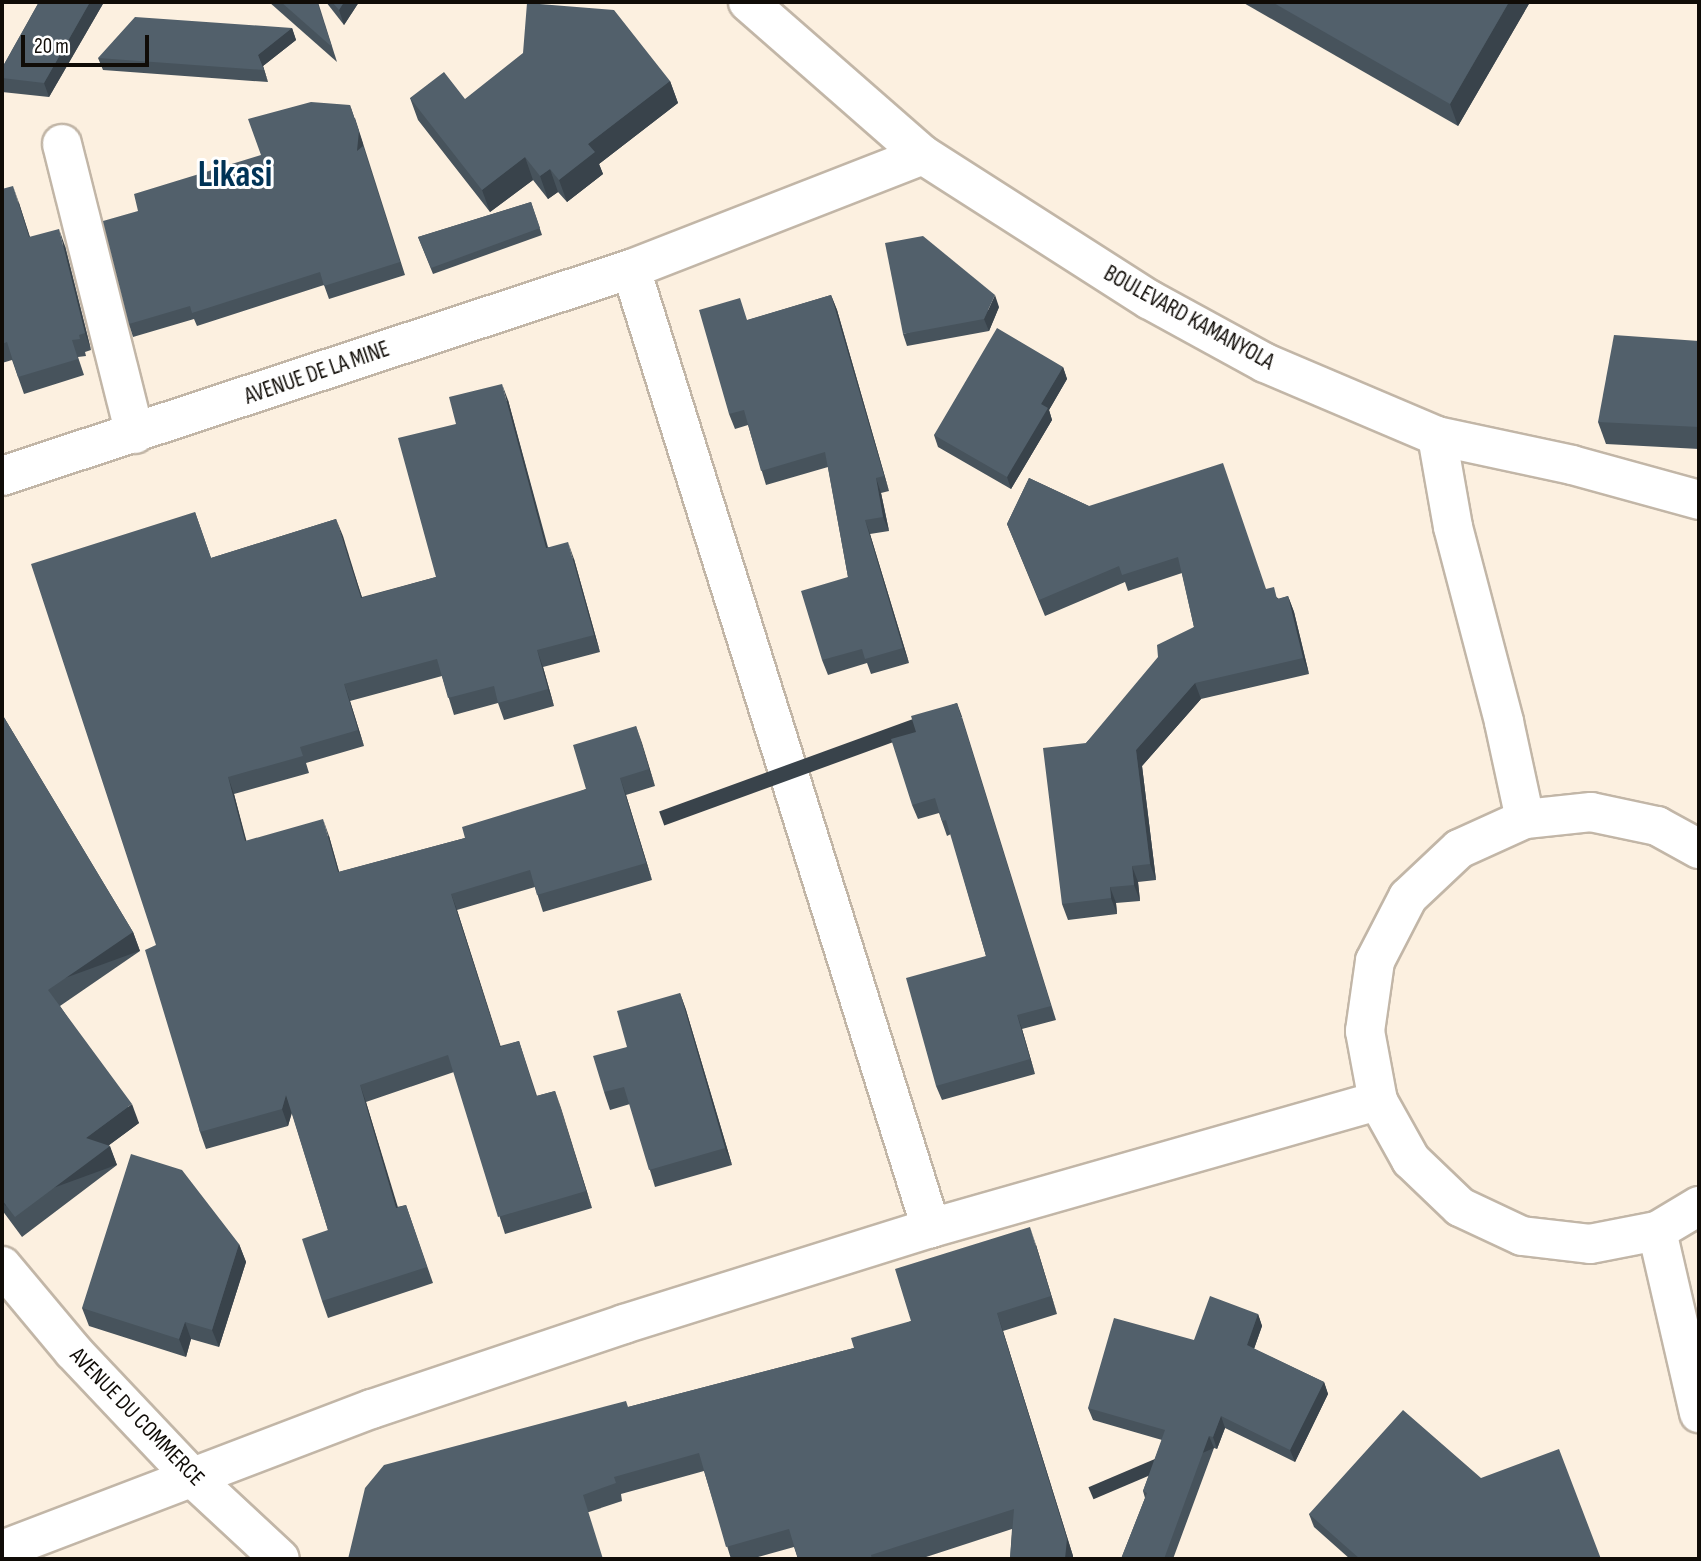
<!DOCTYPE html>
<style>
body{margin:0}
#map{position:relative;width:1701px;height:1561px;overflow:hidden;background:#fcf0e0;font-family:"Sofia Sans Condensed",sans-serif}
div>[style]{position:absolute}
.roads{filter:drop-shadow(2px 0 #c2b6a7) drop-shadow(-2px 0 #c2b6a7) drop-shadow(0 2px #c2b6a7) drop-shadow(0 -2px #c2b6a7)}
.minor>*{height:38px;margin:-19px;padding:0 19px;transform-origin:19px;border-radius:19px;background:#fff}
.wall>*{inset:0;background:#47535c}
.shaded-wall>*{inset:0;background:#39434b;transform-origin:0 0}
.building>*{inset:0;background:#52606b}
span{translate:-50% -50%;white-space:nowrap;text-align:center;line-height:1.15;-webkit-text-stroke:6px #fff;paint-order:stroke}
.street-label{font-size:23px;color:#100c07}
.town-label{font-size:37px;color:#003356;font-weight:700}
.frame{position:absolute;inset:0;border:4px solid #100c07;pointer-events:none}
.scale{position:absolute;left:21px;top:35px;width:128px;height:32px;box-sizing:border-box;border:4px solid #100c07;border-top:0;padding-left:9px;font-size:21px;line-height:24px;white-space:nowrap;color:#100c07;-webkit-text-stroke:5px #fff;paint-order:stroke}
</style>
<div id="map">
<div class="roads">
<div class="minor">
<div style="left:748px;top:2px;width:232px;rotate:41.2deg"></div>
<div style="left:923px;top:155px;width:269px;rotate:32.6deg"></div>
<div style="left:1150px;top:300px;width:131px;rotate:28.7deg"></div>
<div style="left:1265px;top:363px;width:187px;rotate:23deg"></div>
<div style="left:1437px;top:436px;width:138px;rotate:12.1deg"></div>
<div style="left:1572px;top:465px;width:132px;rotate:15.4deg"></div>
<div style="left:62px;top:144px;width:299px;rotate:75.9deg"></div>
<div style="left:631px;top:269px;width:1005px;rotate:72.63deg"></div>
<div style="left:1437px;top:436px;width:92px;rotate:80deg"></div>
<div style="left:1453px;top:527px;width:202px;rotate:75.3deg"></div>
<div style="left:1504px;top:722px;width:99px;rotate:77.8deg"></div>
<div style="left:2px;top:476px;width:662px;rotate:-18.22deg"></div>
<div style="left:631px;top:269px;width:313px;rotate:-21.3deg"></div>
<div style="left:1699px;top:849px;width:48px;rotate:-151.3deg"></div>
<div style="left:1657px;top:826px;width:67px;rotate:-168deg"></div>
<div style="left:1591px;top:812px;width:66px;rotate:173.9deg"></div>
<div style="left:1525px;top:819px;width:72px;rotate:155.6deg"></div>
<div style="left:1459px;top:849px;width:70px;rotate:136.7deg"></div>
<div style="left:1408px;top:897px;width:72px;rotate:117.3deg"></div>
<div style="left:1375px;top:961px;width:71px;rotate:98.1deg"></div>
<div style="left:1365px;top:1031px;width:71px;rotate:79.5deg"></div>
<div style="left:1378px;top:1101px;width:68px;rotate:60.8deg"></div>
<div style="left:1411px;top:1160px;width:68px;rotate:43.8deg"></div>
<div style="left:1460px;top:1207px;width:68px;rotate:25.1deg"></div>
<div style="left:1522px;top:1236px;width:68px;rotate:6.7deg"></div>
<div style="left:1590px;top:1244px;width:68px;rotate:-11deg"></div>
<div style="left:1657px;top:1231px;width:49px;rotate:-30.8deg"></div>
<div style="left:1657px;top:1231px;width:187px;rotate:77deg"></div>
<div style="left:2px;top:1266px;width:111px;rotate:50.1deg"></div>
<div style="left:73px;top:1351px;width:176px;rotate:46.6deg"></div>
<div style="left:194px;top:1479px;width:117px;rotate:42.9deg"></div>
<div style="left:2px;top:1550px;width:396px;rotate:-20.9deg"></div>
<div style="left:372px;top:1409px;width:266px;rotate:-18.6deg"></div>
<div style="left:624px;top:1324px;width:322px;rotate:-17.4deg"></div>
<div style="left:931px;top:1228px;width:465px;rotate:-15.9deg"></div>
</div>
</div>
<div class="wall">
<div style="clip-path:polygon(39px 2px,104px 2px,49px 97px,2px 92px,2px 68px)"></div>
<div style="clip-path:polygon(269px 2px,318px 2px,337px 62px)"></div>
<div style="clip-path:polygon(326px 2px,359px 2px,344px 25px)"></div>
<div style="clip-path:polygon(1242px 2px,1530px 2px,1458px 126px)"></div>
<div style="clip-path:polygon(292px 28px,296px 40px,263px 66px,268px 82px,103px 70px,98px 58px)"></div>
<div style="clip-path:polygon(670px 81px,678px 103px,599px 164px,603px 174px,567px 202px,558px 192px,548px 199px,533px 180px,490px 212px,418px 120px,410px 98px,465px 99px)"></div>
<div style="clip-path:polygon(355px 118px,405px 275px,329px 299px,324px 285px,197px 326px,194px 319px,133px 337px,129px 324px,138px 211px)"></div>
<div style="clip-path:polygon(2px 189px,19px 203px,30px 237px,65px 246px,91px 350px,85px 352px,86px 356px,78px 357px,84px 375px,24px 394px,12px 360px,2px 363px)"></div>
<div style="clip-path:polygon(531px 202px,542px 235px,433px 274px,418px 237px)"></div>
<div style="clip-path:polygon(831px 295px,837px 310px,889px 491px,881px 493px,889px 531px,870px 534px,909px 663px,871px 674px,867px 663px,828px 675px,822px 660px,848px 577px,828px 467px,766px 485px,748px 425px,735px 429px,729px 414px,748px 320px)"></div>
<div style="clip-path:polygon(999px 307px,989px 331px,907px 346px,903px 334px)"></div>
<div style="clip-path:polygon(1699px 341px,1699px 449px,1606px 444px,1598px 422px)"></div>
<div style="clip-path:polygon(1063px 367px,1067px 379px,1049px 410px,1052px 420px,1011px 489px,938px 447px,934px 435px)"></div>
<div style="clip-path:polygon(508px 400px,548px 547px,574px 559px,600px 652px,543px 667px,554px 706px,504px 720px,498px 703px,454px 715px,442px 676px,350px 701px,364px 746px,306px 763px,309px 773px,234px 794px,246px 841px,329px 836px,339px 872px,465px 838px,586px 789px,636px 726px,655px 786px,626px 795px,652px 880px,543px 912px,535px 887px,457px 910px,500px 1046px,519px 1041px,537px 1096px,555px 1091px,592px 1208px,505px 1234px,454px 1072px,366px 1102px,397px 1207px,406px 1205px,433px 1283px,328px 1318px,322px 1301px,328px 1230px,292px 1113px,288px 1126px,206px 1149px,200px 1132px,156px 945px,195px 512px,211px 558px,336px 519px,362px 597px,436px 577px,456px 424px)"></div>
<div style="clip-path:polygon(1029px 478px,1266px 589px,1279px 599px,1288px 596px,1294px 612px,1309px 674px,1201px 699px,1142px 766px,1156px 880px,1138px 882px,1140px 901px,1116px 903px,1117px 914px,1068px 920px,1062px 904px,1086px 743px,1194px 627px,1182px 573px,1128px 591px,1125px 582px,1045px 616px,1007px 524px)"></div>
<div style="clip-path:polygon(2px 714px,133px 932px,140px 951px,60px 1006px,139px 1123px,109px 1145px,117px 1165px,22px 1237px,2px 1210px)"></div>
<div style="clip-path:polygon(962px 717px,1056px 1020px,1022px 1029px,1035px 1074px,942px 1100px,936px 1086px,986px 956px,951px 834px,947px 836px,939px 813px,918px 819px,912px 805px)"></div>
<div style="clip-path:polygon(680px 993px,686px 1010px,732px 1165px,655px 1187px,630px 1104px,610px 1110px,604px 1092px,627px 1047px)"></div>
<div style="clip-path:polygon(239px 1244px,246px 1262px,219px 1347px,191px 1339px,186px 1357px,89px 1326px,82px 1308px)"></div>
<div style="clip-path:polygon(1036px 1245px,1057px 1314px,1003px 1331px,1073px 1556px,1073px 1559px,1010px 1559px,1012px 1529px,920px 1559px,798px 1559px,794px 1547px,751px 1559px,731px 1559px,704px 1471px,621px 1494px,622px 1501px,589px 1512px,348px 1559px,628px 1407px,854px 1348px,911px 1321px)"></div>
<div style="clip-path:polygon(1258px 1314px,1262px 1326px,1254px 1349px,1324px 1382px,1328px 1394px,1295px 1462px,1225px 1428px,1217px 1449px,1214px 1448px,1173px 1559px,1121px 1559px,1145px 1498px,1143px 1491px,1162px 1440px,1093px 1420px,1088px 1408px,1194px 1340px)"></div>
<div style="clip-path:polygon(1481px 1478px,1601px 1559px,1350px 1559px,1314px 1527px,1309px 1514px)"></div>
</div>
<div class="shaded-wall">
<div style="clip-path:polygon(90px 2px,104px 2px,49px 97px,44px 83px)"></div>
<div style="clip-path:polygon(344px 2px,359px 2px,344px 25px,339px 10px)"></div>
<div style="clip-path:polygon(1509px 2px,1530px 2px,1458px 126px,1450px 104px)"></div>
<div style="clip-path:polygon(292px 28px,296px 40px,263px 66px,268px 82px,258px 55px)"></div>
<div style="clip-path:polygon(670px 81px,678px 103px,599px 164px,603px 174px,567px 202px,559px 180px,588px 144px)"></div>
<div style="clip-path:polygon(350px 105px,363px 144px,362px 164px,357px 151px)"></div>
<div style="clip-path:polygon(525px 157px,533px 180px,490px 212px,482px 190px)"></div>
<div style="clip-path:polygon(550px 169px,558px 192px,548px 199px,540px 176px)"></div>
<div style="clip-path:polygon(13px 186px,19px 203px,35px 254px,29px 237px)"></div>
<div style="clip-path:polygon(59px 229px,65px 246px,91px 350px,85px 333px)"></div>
<div style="clip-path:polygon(831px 295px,837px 310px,889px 491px,884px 476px)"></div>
<div style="clip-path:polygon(995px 295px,999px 307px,989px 331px,984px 319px)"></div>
<div style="clip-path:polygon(1063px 367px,1067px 379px,1049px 410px,1052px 420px,1011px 489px,1007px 477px,1041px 404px)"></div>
<div style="clip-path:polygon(502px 384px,508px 400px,552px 565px,546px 548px)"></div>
<div style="clip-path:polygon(876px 478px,881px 493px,889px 531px,883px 517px)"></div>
<div style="clip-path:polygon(336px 519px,343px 536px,367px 614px,361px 598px)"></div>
<div style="clip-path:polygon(865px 520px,870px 534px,909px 663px,903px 648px)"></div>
<div style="clip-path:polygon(568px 542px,574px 559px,600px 652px,594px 635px)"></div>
<div style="clip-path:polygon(1288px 596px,1294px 612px,1309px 674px,1303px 658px)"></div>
<div style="clip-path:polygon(537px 650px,543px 667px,554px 706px,548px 689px)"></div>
<div style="clip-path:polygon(1195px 683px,1201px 699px,1142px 766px,1156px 880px,1150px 864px,1136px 750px)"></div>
<div style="clip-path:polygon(344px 684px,350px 701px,364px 746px,358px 730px)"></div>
<div style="left:957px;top:703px;width:15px;height:317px;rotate:70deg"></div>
<div style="clip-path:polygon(636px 726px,642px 743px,655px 786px,649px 769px)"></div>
<div style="clip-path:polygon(228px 777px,234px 794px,251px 858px,245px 841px)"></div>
<div style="clip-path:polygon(620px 778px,626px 795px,652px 880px,646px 863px)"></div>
<div style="clip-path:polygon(323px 819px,329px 836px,344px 889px,338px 872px)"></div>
<div style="clip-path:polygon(1132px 866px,1138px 882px,1140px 901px,1134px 885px)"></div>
<div style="clip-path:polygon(1110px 887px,1116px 903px,1117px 914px,1111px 898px)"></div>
<div style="clip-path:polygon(451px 894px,457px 910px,506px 1063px,500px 1047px)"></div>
<div style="left:133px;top:932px;width:20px;height:103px;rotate:70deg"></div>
<div style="clip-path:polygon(680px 993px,686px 1010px,732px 1165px,725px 1148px)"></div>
<div style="clip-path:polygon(1017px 1015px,1022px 1029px,1035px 1074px,1030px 1059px)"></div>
<div style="clip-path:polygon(360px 1085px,366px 1102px,403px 1224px,396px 1208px)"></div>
<div style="clip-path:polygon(555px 1091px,561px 1108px,592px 1208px,586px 1191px)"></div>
<div style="clip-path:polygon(286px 1095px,292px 1111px,288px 1126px,282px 1109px)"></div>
<div style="clip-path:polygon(132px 1104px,139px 1123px,93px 1157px,86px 1138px)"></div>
<div style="left:110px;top:1146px;width:20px;height:119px;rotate:70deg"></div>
<div style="clip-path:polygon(1030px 1227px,1036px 1245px,1057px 1314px,1051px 1296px)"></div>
<div style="clip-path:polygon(239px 1244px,246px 1262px,219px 1347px,212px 1330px)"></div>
<div style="clip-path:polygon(997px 1313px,1003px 1331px,1073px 1556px,1073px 1559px,1065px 1559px)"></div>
<div style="clip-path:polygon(1258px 1314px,1262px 1326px,1251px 1357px,1247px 1345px)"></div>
<div style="clip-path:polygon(185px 1322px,191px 1339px,186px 1357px,179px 1339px)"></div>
<div style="clip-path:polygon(1324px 1382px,1328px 1394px,1295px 1462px,1290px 1450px)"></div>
<div style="clip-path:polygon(1221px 1416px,1225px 1428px,1217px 1449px,1213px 1437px)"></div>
<div style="left:1209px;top:1436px;width:13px;height:131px;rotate:67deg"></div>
</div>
<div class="building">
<div style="clip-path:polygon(39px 2px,90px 2px,44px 83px,2px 78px,2px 68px)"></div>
<div style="clip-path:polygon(281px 2px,317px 2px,332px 47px)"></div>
<div style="clip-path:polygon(332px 2px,344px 2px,339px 10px)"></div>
<div style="clip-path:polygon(1272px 2px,1509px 2px,1450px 104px)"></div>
<div style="clip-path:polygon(527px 3px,614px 10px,670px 81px,588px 144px,595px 152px,559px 180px,550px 169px,540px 176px,525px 157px,482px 190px,410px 98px,444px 72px,465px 99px,523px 53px)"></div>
<div style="clip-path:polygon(135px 17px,292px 28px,258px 55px,264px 70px,98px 58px)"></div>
<div style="clip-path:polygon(311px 102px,350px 105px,359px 131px,357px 151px,363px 146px,400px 262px,324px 286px,320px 272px,192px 313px,190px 306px,129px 324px,103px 221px,138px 211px,134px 194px,261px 155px,248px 119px)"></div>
<div style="clip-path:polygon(13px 186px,29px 237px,59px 229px,85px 333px,79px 335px,80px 339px,72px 340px,78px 359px,18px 377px,7px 342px,2px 344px,2px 189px)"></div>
<div style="clip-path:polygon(531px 202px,540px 228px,431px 268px,418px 237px)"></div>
<div style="clip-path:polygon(923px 236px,995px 295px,984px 319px,903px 334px,885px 243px)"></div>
<div style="clip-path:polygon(831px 295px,884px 476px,876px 478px,883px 517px,865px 520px,903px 648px,865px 659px,862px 649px,822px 660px,801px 591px,848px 577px,825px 452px,761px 471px,744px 410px,729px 414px,699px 310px,740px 298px,747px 320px)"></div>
<div style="clip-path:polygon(997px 328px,1063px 367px,1041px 404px,1048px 408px,1007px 477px,934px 435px)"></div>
<div style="clip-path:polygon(1614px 335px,1699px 341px,1699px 427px,1598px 422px)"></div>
<div style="clip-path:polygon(502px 384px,546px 548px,568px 542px,594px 635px,537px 650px,548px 689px,498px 703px,494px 686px,448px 698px,437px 659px,344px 684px,358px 730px,300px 747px,303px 756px,228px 777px,245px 841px,323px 819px,338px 872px,465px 838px,462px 827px,586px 789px,573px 745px,636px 726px,649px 769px,620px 778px,646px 863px,537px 895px,530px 870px,451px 894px,500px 1047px,519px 1041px,536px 1096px,555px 1091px,586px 1191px,498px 1217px,448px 1055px,360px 1085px,396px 1208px,406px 1205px,427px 1267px,322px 1301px,302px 1239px,328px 1230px,286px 1095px,282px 1109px,200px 1132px,145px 950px,156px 945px,31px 564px,195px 512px,211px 558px,336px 519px,361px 598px,436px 577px,398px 438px,456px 424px,449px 397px)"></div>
<div style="clip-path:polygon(1223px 463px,1266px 589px,1274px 587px,1277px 599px,1288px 596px,1303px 658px,1195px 683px,1136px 750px,1150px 864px,1132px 866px,1134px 885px,1110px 887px,1111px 898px,1062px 904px,1043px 748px,1086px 743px,1158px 657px,1157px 645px,1194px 627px,1178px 557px,1122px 575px,1119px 566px,1039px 600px,1007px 524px,1029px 478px,1089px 506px)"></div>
<div style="clip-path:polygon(957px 703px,1051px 1006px,1017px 1015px,1030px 1059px,936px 1086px,906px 978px,986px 956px,946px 820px,942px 821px,935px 798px,912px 805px,891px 739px,916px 732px,911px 716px)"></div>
<div style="clip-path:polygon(2px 714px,133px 932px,48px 990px,132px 1104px,86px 1138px,110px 1146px,15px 1217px,2px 1200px)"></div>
<div style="clip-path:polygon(680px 993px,725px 1148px,649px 1170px,624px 1087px,604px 1092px,593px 1056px,627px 1047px,617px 1011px)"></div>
<div style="clip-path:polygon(131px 1154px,182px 1170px,239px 1244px,212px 1330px,185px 1322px,179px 1339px,82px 1308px)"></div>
<div style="clip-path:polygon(1030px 1227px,1051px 1296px,997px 1313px,1067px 1539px,1065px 1559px,1010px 1559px,1014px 1509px,871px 1555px,872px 1559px,798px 1559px,789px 1529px,726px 1547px,699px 1453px,614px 1477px,616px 1483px,583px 1495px,603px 1559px,348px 1559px,365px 1488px,384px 1465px,626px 1401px,628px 1407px,854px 1348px,851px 1338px,911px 1321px,895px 1269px)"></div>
<div style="clip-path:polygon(1210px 1296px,1258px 1314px,1247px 1345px,1324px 1382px,1290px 1450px,1221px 1416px,1213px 1437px,1209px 1436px,1164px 1559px,1121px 1559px,1147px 1493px,1143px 1491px,1165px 1430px,1088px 1408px,1114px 1318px,1194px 1340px)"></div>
<div style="clip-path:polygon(1403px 1410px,1481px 1478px,1559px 1449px,1601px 1559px,1360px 1559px,1309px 1514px)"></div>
</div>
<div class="street-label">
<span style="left:1189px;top:318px;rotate:29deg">BOULEVARD KAMANYOLA</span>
<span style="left:317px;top:373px;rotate:-19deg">AVENUE DE LA MINE</span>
<span style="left:137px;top:1417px;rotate:46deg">AVENUE DU COMMERCE</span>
</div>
<div class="town-label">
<span style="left:235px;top:175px">Likasi</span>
</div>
<div class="frame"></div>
<div class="scale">20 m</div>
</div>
